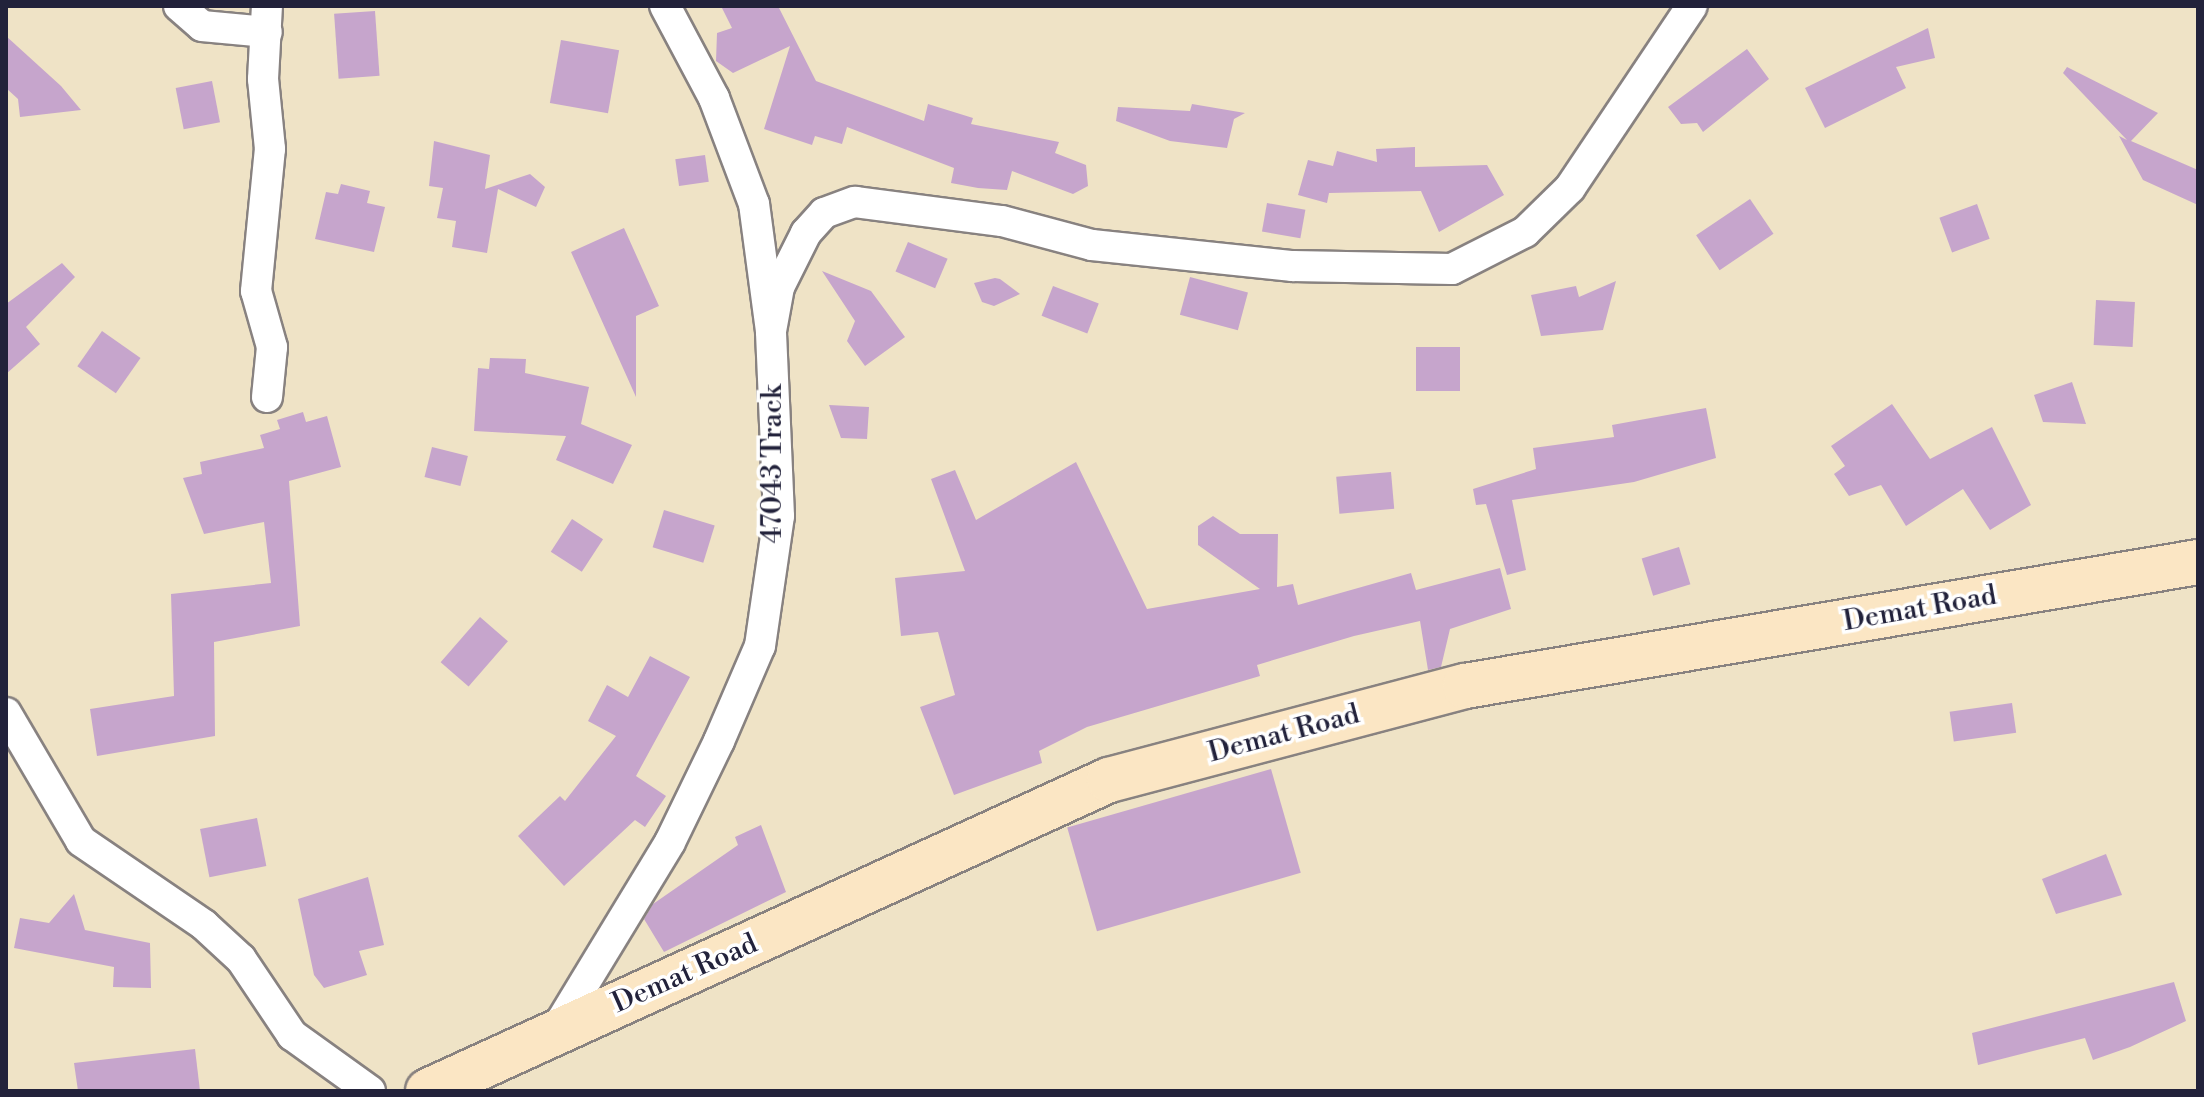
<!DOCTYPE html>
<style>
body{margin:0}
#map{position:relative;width:2204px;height:1097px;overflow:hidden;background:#efe3c6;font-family:"Libre Bodoni",serif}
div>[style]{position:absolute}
.building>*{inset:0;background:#c6a5cc;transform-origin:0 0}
.roads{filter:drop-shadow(2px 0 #888280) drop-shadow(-2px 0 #888280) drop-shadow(0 2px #888280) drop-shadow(0 -2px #888280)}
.street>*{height:30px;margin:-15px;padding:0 15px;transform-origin:15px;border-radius:15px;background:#fff}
.secondary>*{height:44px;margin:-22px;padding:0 22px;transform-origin:22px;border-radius:22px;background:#fbe6c4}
span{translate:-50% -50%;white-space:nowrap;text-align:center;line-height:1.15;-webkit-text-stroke:7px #fff;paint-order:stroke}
.street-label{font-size:28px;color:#22223b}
.frame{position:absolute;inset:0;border:8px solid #22223b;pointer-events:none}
</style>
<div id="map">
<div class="building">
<div style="clip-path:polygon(721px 6px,778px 6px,816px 81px,924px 121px,928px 104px,973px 118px,971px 124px,1059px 142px,1055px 153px,1086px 165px,1088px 186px,1073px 194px,1012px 171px,1007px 190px,978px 188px,951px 183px,954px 168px,847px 127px,842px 144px,815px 136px,812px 145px,764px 129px,790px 46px,733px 73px,716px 61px,717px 33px,732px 28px)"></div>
<div style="left:375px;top:11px;width:65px;height:41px;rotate:86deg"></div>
<div style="clip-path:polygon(1928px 28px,1935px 58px,1896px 67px,1906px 88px,1825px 128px,1805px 88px)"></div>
<div style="clip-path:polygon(6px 36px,61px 86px,81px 110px,20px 117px,18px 99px,6px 88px)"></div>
<div style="left:561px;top:40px;width:59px;height:64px;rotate:10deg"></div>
<div style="clip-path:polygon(1747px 49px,1769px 79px,1703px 132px,1697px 123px,1681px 124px,1668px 107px)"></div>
<div style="clip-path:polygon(2067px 67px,2158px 113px,2131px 141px,2198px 170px,2198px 205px,2143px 180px,2119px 136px,2127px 140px,2063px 73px)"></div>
<div style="left:212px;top:81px;width:42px;height:37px;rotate:79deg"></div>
<div style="clip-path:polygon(1192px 104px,1245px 113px,1234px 119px,1227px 148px,1170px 141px,1116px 121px,1118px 107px,1190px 111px)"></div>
<div style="clip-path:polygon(434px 141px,490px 155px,485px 189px,530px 174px,545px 187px,536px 207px,498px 189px,487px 253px,452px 247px,456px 221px,437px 218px,443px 188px,429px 186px)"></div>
<div style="clip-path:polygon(1415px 147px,1415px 167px,1487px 165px,1504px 195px,1439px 232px,1421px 191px,1329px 193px,1327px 203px,1298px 195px,1308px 160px,1333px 166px,1337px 151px,1377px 162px,1376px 149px)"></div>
<div style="left:705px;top:155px;width:27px;height:30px;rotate:82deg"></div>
<div style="clip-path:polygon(341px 184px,370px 191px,367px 203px,385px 207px,374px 252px,315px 239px,326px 192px,338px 194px)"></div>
<div style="left:1750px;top:199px;width:42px;height:65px;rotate:56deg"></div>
<div style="left:1267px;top:203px;width:39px;height:29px;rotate:10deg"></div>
<div style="left:1977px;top:204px;width:37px;height:40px;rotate:70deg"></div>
<div style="clip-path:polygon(624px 228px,659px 306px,636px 316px,636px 397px,571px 252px)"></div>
<div style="left:908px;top:242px;width:43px;height:32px;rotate:23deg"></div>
<div style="clip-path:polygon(62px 263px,75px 277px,26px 327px,40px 344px,6px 374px,6px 304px)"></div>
<div style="clip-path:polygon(822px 271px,871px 291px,905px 337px,865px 366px,847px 341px,855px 321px)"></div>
<div style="left:1190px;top:277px;width:60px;height:39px;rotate:15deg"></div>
<div style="clip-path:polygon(995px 278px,1000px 279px,1020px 294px,994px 306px,982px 302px,974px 283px)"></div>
<div style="clip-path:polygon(1616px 281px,1603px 330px,1541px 336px,1531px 295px,1576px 286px,1579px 297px)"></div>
<div style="left:1053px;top:286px;width:49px;height:32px;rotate:21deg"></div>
<div style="left:2096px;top:300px;width:39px;height:45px;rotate:3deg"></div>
<div style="left:102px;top:331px;width:47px;height:43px;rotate:35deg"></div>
<div style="left:1416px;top:347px;width:44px;height:44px"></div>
<div style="clip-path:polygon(490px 358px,526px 359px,525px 373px,589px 387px,581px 424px,632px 445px,613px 484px,556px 460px,566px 436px,474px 431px,478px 368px,489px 369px)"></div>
<div style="clip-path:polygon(2072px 382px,2086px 424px,2043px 422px,2034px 395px)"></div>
<div style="clip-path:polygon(1892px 404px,1930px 459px,1992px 427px,2031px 505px,1990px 530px,1963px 489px,1906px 526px,1881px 485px,1849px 496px,1834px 474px,1845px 466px,1831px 446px)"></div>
<div style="clip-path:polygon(829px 405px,869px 407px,867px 439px,841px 438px)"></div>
<div style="clip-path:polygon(1706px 408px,1716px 458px,1634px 482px,1512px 500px,1526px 570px,1507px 575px,1486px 504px,1476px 505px,1473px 489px,1536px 469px,1533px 448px,1614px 437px,1612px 425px)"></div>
<div style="clip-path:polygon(303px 412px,306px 422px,327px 416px,341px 467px,289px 481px,300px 626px,214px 642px,215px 736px,97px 756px,90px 709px,174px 696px,171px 594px,271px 583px,264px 522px,204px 534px,183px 478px,202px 474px,200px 462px,264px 448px,260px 435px,280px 429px,277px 420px)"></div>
<div style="left:432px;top:447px;width:37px;height:31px;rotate:14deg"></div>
<div style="clip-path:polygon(1076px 462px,1147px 609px,1260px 589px,1198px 545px,1198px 526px,1213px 516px,1240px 534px,1278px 534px,1277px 587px,1293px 584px,1298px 605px,1411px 573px,1416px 590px,1500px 568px,1511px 609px,1450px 629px,1441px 667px,1428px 670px,1420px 621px,1354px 636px,1257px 665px,1260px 676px,1087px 727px,1039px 751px,1042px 763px,954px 795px,920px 707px,955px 695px,938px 632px,901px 636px,895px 578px,965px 571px,931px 479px,955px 470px,976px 520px)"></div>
<div style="left:1391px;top:472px;width:37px;height:55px;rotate:85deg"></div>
<div style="left:664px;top:510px;width:53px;height:39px;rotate:17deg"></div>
<div style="left:572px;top:519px;width:37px;height:39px;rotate:33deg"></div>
<div style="left:1679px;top:547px;width:39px;height:39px;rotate:73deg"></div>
<div style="left:480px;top:617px;width:37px;height:60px;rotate:41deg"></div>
<div style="clip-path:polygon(650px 656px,690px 677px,636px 776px,666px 796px,645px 827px,635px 820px,564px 886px,518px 836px,560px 796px,565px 801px,616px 736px,588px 721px,607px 685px,628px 697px)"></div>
<div style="left:2012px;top:703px;width:30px;height:63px;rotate:82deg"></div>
<div style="left:1271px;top:769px;width:108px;height:212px;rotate:74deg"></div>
<div style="left:257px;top:818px;width:49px;height:58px;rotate:79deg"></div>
<div style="clip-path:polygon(761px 825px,786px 892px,664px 952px,644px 919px,653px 904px,738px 845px,735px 837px)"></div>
<div style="clip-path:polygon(2106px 854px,2122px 895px,2056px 914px,2042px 879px)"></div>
<div style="clip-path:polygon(368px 877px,384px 945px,359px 951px,367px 975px,324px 988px,314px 975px,298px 899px)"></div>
<div style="clip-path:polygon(74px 894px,85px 930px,150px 943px,151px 988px,113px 987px,114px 967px,14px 948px,20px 918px,49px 923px)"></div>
<div style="clip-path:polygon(2174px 982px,2186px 1021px,2130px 1047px,2093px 1060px,2085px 1038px,1978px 1065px,1972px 1033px)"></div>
<div style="clip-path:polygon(195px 1049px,200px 1091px,78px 1091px,74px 1063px)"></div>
</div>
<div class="roads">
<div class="street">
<div style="left:179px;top:6px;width:30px;rotate:41deg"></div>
<div style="left:202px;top:26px;width:65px;rotate:5.3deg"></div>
<div style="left:771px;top:331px;width:45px;rotate:-79.7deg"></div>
<div style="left:779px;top:287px;width:60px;rotate:-63.4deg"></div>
<div style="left:806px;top:233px;width:27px;rotate:-48deg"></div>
<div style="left:824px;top:213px;width:33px;rotate:-20deg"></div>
<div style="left:855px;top:202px;width:148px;rotate:7.4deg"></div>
<div style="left:1002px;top:221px;width:93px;rotate:14.9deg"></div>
<div style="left:1092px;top:245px;width:202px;rotate:6deg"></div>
<div style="left:1293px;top:266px;width:159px;rotate:1.1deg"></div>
<div style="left:1452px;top:269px;width:82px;rotate:-26.9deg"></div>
<div style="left:1525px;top:232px;width:63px;rotate:-44.4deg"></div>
<div style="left:1570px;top:188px;width:219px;rotate:-56.2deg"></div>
<div style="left:267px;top:397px;width:50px;rotate:-84.3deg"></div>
<div style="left:272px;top:347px;width:58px;rotate:-105.9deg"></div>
<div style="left:256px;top:291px;width:143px;rotate:-84.4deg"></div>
<div style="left:270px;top:149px;width:70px;rotate:-95.7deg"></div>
<div style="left:263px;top:79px;width:73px;rotate:-86.9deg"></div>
<div style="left:6px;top:713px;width:148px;rotate:59.6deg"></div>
<div style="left:81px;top:841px;width:149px;rotate:34.3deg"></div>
<div style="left:204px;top:925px;width:50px;rotate:42.6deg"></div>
<div style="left:241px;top:959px;width:92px;rotate:56.1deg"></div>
<div style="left:292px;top:1035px;width:96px;rotate:35.7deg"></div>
<div style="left:554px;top:1033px;width:223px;rotate:-58.7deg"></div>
<div style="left:670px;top:842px;width:112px;rotate:-64.1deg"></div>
<div style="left:719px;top:741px;width:103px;rotate:-66.7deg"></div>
<div style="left:760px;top:646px;width:131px;rotate:-81.7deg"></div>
<div style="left:779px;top:516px;width:185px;rotate:-92.5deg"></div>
<div style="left:771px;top:331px;width:128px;rotate:-97.6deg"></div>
<div style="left:754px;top:204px;width:113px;rotate:-110.7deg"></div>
<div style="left:714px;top:98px;width:104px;rotate:-118deg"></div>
</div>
<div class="secondary">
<div style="left:428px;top:1091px;width:749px;rotate:-24.55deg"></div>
<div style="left:1109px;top:780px;width:368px;rotate:-14.8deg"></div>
<div style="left:1465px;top:686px;width:743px;rotate:-9.6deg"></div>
</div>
</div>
<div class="street-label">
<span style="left:773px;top:464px;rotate:-90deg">47043 Track</span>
<span style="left:1920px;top:609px;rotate:-10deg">Demat Road</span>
<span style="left:1284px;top:734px;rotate:-15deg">Demat Road</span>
<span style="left:685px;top:974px;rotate:-24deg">Demat Road</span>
</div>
<div class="frame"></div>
</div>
